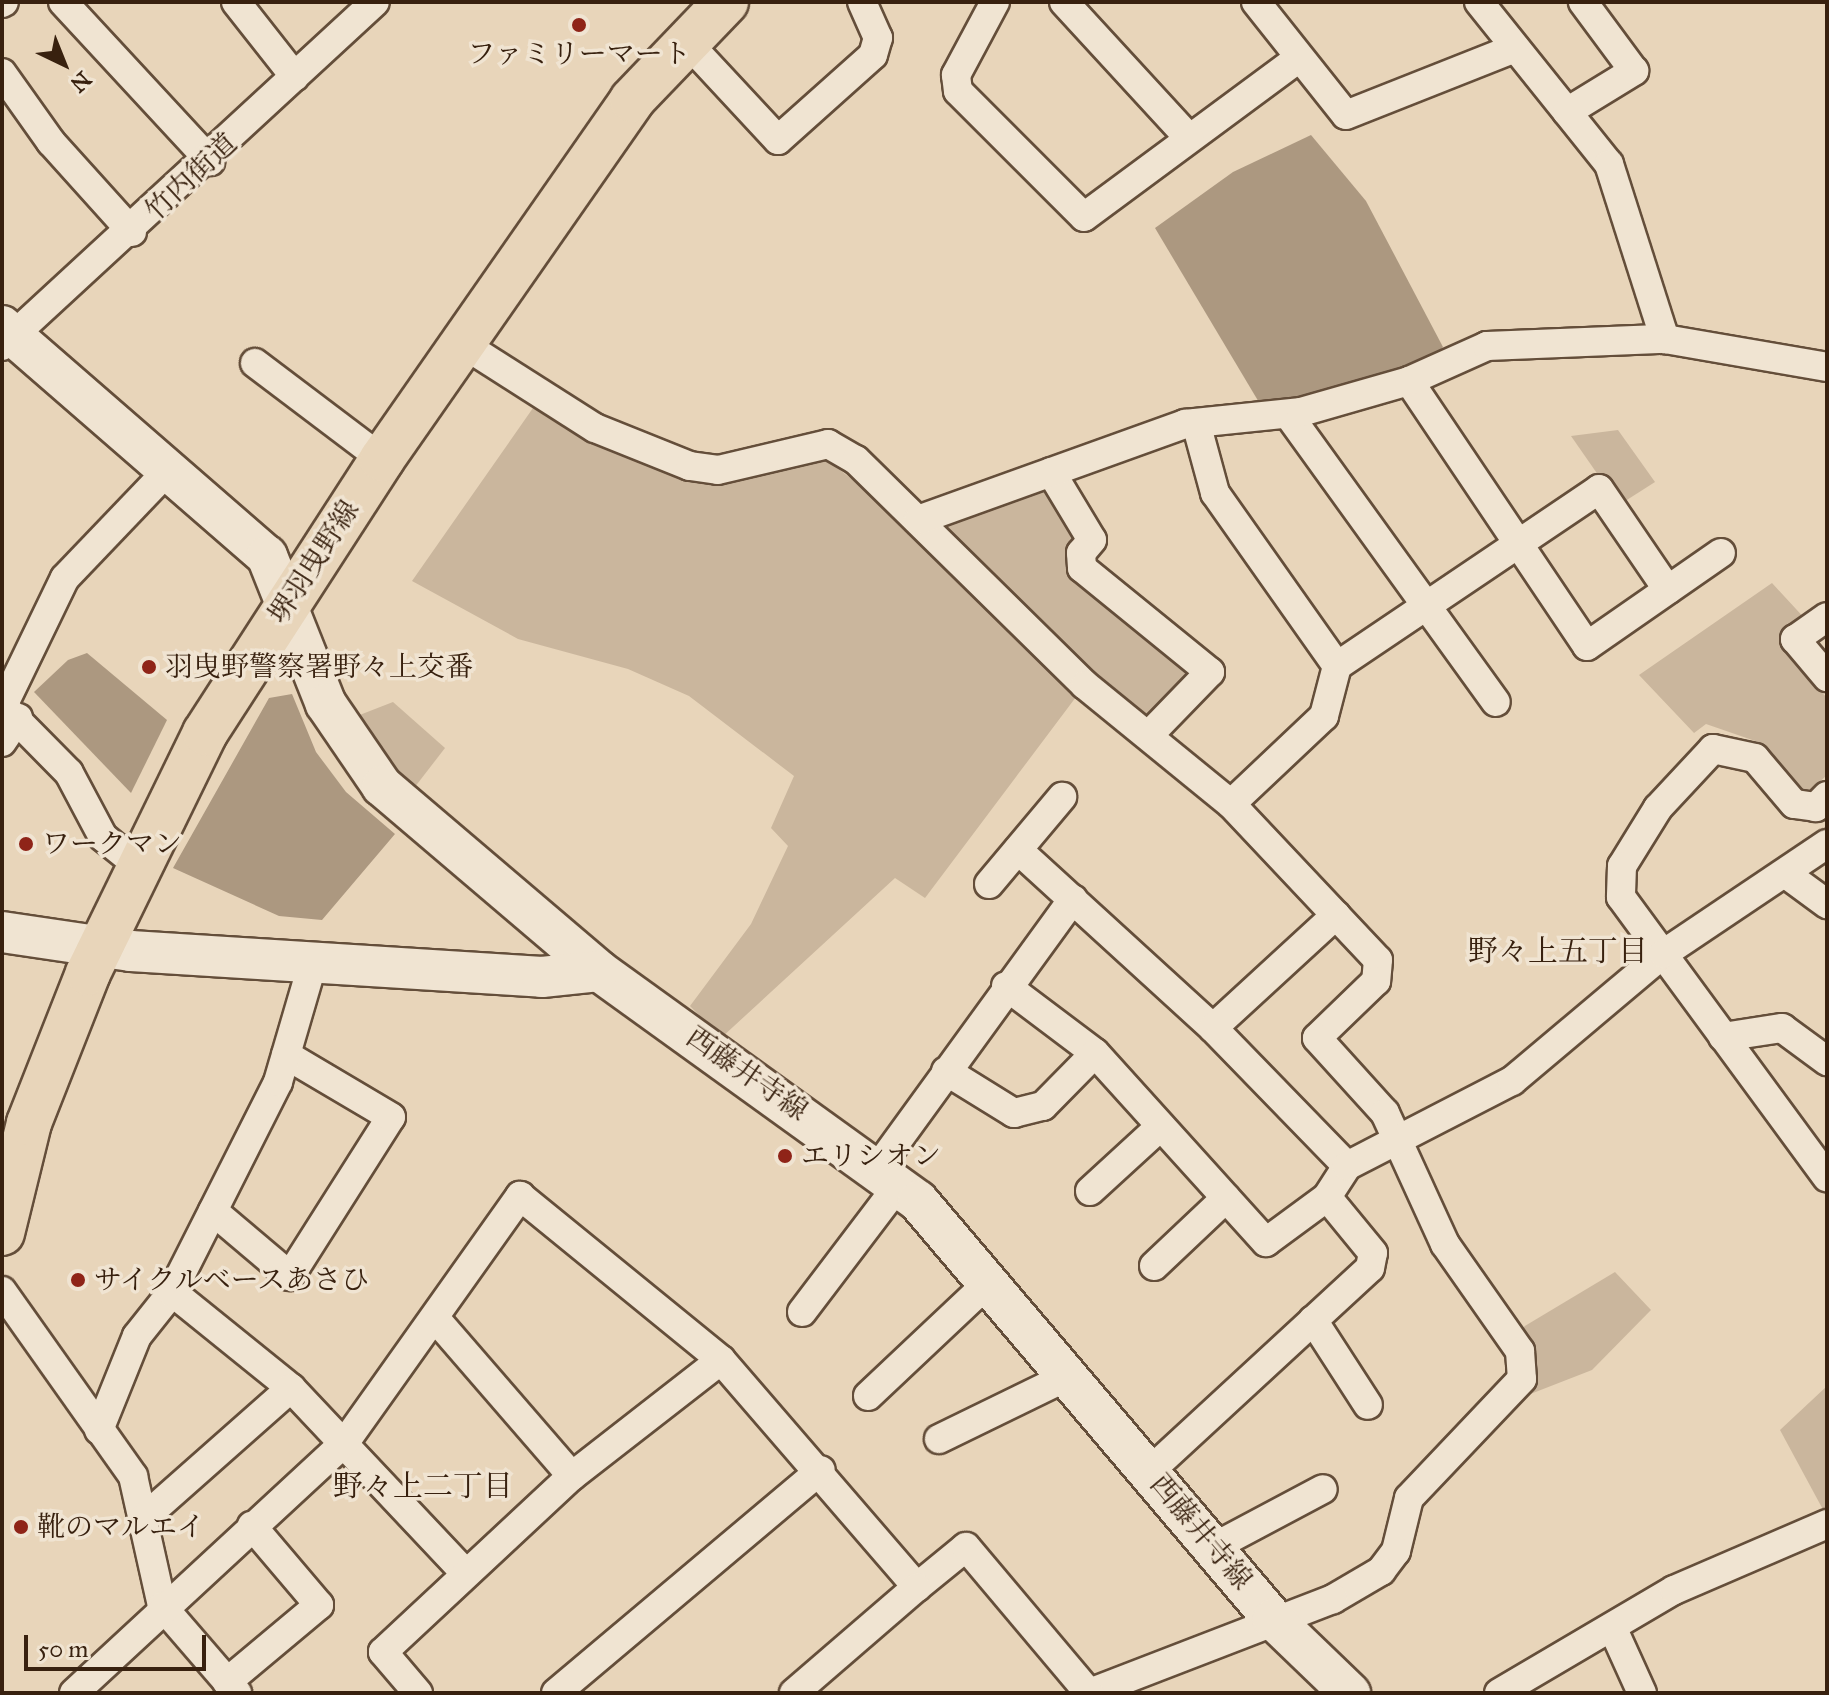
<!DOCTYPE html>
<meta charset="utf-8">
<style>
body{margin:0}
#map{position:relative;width:1829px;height:1695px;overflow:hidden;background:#e8d5ba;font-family:"IM FELL Great Primer","Noto Serif JP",serif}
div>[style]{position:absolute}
.green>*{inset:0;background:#cab69d}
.water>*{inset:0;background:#ac9880}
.roads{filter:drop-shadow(2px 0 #644e3a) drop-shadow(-2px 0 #644e3a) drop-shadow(0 2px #644e3a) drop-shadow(0 -2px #644e3a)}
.street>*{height:28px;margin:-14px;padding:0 14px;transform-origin:14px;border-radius:14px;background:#f0e4d2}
.secondary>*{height:40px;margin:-20px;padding:0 20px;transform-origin:20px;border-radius:20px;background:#f0e4d2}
.primary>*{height:44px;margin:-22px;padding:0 22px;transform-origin:22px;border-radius:22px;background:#e8d5ba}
.dots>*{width:22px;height:22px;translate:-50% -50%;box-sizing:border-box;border:4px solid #f0e4d2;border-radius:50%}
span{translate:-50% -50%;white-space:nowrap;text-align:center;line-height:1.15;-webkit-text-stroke:7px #f0e4d2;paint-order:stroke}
.poi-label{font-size:28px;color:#38210f}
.left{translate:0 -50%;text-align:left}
.street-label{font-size:28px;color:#38210f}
.neighbourhood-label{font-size:30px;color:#38210f}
.frame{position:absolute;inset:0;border:4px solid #38210f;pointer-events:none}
.north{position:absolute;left:24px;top:24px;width:80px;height:80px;-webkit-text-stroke:6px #f0e4d2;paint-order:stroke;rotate:137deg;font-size:22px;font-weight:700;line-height:32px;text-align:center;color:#38210f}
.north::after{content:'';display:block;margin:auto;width:28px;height:36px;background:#38210f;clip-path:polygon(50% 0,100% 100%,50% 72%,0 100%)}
.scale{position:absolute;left:24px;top:1635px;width:182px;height:36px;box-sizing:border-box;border:4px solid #38210f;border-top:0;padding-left:10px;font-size:24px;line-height:28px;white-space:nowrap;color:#38210f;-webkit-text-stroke:6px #f0e4d2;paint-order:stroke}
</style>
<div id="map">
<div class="green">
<div style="clip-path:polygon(533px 408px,682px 478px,720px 484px,799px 460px,827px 460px,912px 526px,989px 611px,1079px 693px,925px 898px,895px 878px,721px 1038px,690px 1006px,751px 924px,788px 846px,771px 828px,794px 776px,689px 696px,628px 669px,518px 639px,412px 581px)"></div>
<div style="clip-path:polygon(1618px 430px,1655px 482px,1619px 505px,1571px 436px)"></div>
<div style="clip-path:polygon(1048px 481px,1082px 539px,1073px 550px,1199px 673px,1149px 724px,1086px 676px,932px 522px)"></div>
<div style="clip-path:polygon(1772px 583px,1808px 622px,1779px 645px,1827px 698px,1827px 775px,1811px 790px,1802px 790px,1761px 743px,1706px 724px,1694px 733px,1639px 675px)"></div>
<div style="clip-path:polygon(393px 702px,445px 748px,411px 792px,370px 748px,357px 716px)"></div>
<div style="clip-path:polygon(1615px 1272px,1651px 1310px,1592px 1370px,1515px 1400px,1515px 1332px)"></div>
<div style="clip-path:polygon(1827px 1386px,1827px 1517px,1780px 1430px)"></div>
</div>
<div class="water">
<div style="clip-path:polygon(1311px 135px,1366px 201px,1443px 347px,1432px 358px,1316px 396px,1260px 404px,1155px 228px,1233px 172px)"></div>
<div style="clip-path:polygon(87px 653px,167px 720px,131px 793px,34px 692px,68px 660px)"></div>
<div style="clip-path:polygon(292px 694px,316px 752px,346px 792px,395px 834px,322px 920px,279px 916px,173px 868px,269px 698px)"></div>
</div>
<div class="roads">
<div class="street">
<div style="left:63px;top:2px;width:217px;rotate:47.2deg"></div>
<div style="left:236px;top:2px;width:95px;rotate:51.8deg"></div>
<div style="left:995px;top:2px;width:83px;rotate:118.1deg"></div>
<div style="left:956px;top:75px;width:16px;rotate:83deg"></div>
<div style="left:958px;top:91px;width:178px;rotate:45deg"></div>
<div style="left:1084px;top:217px;width:267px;rotate:-36.5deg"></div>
<div style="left:1064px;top:2px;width:185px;rotate:47.4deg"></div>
<div style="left:1256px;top:2px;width:144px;rotate:51.5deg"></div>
<div style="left:1346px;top:115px;width:182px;rotate:-21.6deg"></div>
<div style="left:1479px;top:2px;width:208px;rotate:51.3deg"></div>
<div style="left:1609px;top:164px;width:184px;rotate:72.3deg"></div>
<div style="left:2px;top:3px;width:2px;rotate:-27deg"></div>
<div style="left:686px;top:41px;width:135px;rotate:47.1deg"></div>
<div style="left:778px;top:140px;width:127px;rotate:-41.8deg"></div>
<div style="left:873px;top:55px;width:18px;rotate:-74deg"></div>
<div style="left:878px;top:38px;width:39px;rotate:-114deg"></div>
<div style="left:2px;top:73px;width:85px;rotate:54.6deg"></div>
<div style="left:51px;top:142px;width:121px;rotate:48deg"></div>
<div style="left:1567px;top:112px;width:79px;rotate:-31.5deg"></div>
<div style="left:1634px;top:71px;width:86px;rotate:-126.5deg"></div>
<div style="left:463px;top:344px;width:156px;rotate:32.5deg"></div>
<div style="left:595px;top:428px;width:102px;rotate:21.8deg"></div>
<div style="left:690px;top:466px;width:28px;rotate:8deg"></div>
<div style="left:718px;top:470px;width:113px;rotate:-13.3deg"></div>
<div style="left:828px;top:444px;width:32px;rotate:30deg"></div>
<div style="left:856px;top:460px;width:321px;rotate:44.5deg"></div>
<div style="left:1085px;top:685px;width:188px;rotate:39.2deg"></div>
<div style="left:1231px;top:804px;width:214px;rotate:46.7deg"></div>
<div style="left:1378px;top:960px;width:21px;rotate:95deg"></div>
<div style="left:1376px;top:981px;width:82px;rotate:136deg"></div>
<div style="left:1317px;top:1038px;width:101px;rotate:47.8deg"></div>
<div style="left:1385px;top:1113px;width:144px;rotate:65.4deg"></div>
<div style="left:1445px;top:1244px;width:131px;rotate:55deg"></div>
<div style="left:1520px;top:1351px;width:28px;rotate:86deg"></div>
<div style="left:1522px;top:1379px;width:164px;rotate:133.5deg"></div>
<div style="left:1409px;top:1498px;width:55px;rotate:103.8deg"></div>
<div style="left:1396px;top:1551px;width:25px;rotate:127deg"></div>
<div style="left:1381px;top:1571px;width:56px;rotate:149.7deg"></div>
<div style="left:1333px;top:1599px;width:261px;rotate:158.9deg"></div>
<div style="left:2px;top:346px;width:507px;rotate:-42.68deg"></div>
<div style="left:255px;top:363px;width:159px;rotate:37.1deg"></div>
<div style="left:1409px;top:381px;width:319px;rotate:56.1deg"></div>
<div style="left:1587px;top:646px;width:163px;rotate:-34.8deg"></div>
<div style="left:1288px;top:414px;width:355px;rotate:54.2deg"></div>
<div style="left:1196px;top:423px;width:73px;rotate:74.8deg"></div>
<div style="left:1215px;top:493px;width:212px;rotate:54.8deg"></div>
<div style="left:1337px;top:666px;width:52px;rotate:104.6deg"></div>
<div style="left:1324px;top:716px;width:128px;rotate:136.6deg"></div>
<div style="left:1051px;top:472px;width:79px;rotate:58.9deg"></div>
<div style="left:1092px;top:540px;width:17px;rotate:130deg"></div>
<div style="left:1081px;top:553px;width:15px;rotate:86deg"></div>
<div style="left:1082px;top:568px;width:165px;rotate:39.1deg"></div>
<div style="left:1210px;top:672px;width:86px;rotate:134.1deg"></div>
<div style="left:918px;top:520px;width:284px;rotate:-19.8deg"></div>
<div style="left:1185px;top:424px;width:117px;rotate:-5.9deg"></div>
<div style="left:1301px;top:412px;width:112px;rotate:-16deg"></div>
<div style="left:1409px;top:381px;width:85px;rotate:-24.2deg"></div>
<div style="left:1487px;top:346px;width:178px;rotate:-2.3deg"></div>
<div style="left:1665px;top:339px;width:164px;rotate:9.8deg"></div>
<div style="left:1827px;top:617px;width:39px;rotate:145deg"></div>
<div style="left:1795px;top:639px;width:50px;rotate:49.9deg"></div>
<div style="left:1337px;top:666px;width:316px;rotate:-34deg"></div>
<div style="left:1599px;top:489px;width:122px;rotate:55.7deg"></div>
<div style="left:2px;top:705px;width:95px;rotate:45.4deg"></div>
<div style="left:69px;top:773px;width:72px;rotate:62deg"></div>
<div style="left:103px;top:837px;width:46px;rotate:38.9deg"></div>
<div style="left:3px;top:706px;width:142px;rotate:-64.2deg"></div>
<div style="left:65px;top:578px;width:151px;rotate:-46.3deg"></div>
<div style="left:2px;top:742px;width:29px;rotate:-56deg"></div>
<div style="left:1827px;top:796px;width:16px;rotate:135deg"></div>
<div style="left:1816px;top:807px;width:22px;rotate:-172deg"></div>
<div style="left:1794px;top:804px;width:60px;rotate:-130.3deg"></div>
<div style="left:1755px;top:758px;width:43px;rotate:-167.9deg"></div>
<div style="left:1713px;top:749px;width:81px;rotate:133deg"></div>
<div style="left:1658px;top:808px;width:68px;rotate:121.8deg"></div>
<div style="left:1622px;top:866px;width:31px;rotate:92deg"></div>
<div style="left:1621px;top:897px;width:348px;rotate:53.7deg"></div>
<div style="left:1018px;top:850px;width:264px;rotate:42.4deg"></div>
<div style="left:1213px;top:1028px;width:192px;rotate:45.8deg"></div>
<div style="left:1786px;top:874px;width:51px;rotate:36.2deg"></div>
<div style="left:989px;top:884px;width:114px;rotate:-50deg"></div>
<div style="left:1006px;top:986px;width:111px;rotate:37deg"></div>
<div style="left:1095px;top:1053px;width:255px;rotate:47.9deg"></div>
<div style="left:1266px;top:1242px;width:76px;rotate:-36.4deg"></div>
<div style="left:1327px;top:1197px;width:37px;rotate:-57deg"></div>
<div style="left:1347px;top:1166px;width:186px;rotate:-27.3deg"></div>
<div style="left:1512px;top:1081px;width:197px;rotate:-40.1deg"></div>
<div style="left:1663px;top:954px;width:197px;rotate:-33.9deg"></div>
<div style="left:1213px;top:1028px;width:167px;rotate:-42.6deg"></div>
<div style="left:1723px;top:1037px;width:60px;rotate:-8.7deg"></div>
<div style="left:1782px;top:1028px;width:56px;rotate:36.3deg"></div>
<div style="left:946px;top:1071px;width:80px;rotate:31.7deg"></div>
<div style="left:1014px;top:1113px;width:30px;rotate:-14deg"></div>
<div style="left:1043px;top:1106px;width:74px;rotate:-45.5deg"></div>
<div style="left:879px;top:1166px;width:330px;rotate:-54deg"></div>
<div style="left:1090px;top:1191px;width:96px;rotate:-42.5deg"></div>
<div style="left:213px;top:1211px;width:101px;rotate:40.2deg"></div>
<div style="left:290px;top:1276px;width:188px;rotate:-57.6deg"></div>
<div style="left:391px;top:1117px;width:122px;rotate:-149.4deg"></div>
<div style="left:1154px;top:1266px;width:99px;rotate:-43.4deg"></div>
<div style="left:2px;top:1291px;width:227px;rotate:54.7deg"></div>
<div style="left:133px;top:1476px;width:133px;rotate:77.4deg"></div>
<div style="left:162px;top:1606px;width:115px;rotate:49.2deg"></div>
<div style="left:172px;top:1292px;width:235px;rotate:-63.2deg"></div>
<div style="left:278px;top:1082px;width:125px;rotate:-73.7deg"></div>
<div style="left:802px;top:1312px;width:161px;rotate:-52.8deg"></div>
<div style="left:435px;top:1318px;width:209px;rotate:49.1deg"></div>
<div style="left:1313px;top:1320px;width:101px;rotate:57.1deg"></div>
<div style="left:868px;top:1396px;width:168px;rotate:-43.3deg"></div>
<div style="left:99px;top:1430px;width:101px;rotate:-68deg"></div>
<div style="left:137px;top:1336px;width:56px;rotate:-51.5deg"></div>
<div style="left:172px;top:1292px;width:153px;rotate:38.9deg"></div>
<div style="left:291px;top:1388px;width:255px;rotate:46.7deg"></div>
<div style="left:939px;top:1439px;width:146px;rotate:-26deg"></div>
<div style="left:1150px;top:1471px;width:299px;rotate:-42.7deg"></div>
<div style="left:1370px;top:1268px;width:15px;rotate:-79deg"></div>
<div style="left:1373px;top:1253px;width:72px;rotate:-129.4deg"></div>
<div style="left:144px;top:1518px;width:196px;rotate:-41.5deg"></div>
<div style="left:1214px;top:1547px;width:123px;rotate:-28deg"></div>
<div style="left:1613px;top:1629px;width:70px;rotate:65.6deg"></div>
<div style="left:227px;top:1682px;width:120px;rotate:-39.9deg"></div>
<div style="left:319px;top:1605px;width:104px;rotate:-130.3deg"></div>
<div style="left:74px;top:1693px;width:371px;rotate:-42.8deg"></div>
<div style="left:346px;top:1441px;width:301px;rotate:-54.6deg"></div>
<div style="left:520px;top:1196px;width:259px;rotate:39.2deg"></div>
<div style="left:721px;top:1360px;width:300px;rotate:49.2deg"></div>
<div style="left:917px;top:1587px;width:63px;rotate:-39.2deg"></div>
<div style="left:966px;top:1547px;width:191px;rotate:49.9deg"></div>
<div style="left:418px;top:1693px;width:54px;rotate:-130.5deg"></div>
<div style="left:383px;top:1652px;width:258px;rotate:-43deg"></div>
<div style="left:572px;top:1476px;width:189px;rotate:-37.9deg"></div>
<div style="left:556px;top:1693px;width:346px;rotate:-40.1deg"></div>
<div style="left:794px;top:1693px;width:162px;rotate:-40.8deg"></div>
<div style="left:1499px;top:1693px;width:203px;rotate:-30.5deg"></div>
<div style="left:1674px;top:1590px;width:167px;rotate:-23.3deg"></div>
</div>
<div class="secondary">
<div style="left:2px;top:326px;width:351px;rotate:41deg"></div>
<div style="left:267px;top:556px;width:159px;rotate:68.3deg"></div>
<div style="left:326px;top:704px;width:99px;rotate:55.7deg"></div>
<div style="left:382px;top:786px;width:285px;rotate:40.4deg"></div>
<div style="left:599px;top:971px;width:393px;rotate:35.8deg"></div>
<div style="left:918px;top:1201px;width:548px;rotate:49.66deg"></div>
<div style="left:1273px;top:1619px;width:107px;rotate:43.9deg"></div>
<div style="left:2px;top:932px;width:130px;rotate:8.4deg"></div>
<div style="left:131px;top:951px;width:412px;rotate:3.6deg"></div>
<div style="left:542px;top:977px;width:57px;rotate:-6deg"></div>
</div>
<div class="primary">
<div style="left:2px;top:1233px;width:113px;rotate:-76.2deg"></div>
<div style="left:29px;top:1123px;width:161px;rotate:-68.5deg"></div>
<div style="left:88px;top:973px;width:267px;rotate:-64deg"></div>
<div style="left:205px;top:733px;width:326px;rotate:-57.1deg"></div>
<div style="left:382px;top:459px;width:437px;rotate:-55.1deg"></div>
<div style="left:632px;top:100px;width:136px;rotate:-46.2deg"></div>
</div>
</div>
<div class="dots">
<div style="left:579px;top:25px;background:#8f2418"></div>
<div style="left:149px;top:667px;background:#8f2418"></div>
<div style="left:26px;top:844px;background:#8f2418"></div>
<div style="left:785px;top:1156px;background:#8f2418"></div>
<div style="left:78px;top:1280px;background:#8f2418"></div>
<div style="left:21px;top:1527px;background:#8f2418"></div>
</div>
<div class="poi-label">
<span style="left:579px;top:54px">ファミリーマート</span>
<span class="left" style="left:165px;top:667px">羽曳野警察署野々上交番</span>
<span class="left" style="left:42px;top:844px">ワークマン</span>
<span class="left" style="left:801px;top:1156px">エリシオン</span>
<span class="left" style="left:94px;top:1280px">サイクルベースあさひ</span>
<span class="left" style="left:37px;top:1527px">靴のマルエイ</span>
</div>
<div class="street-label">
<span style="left:191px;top:177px;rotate:-43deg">竹内街道</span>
<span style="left:314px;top:562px;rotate:-57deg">堺羽曳野線</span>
<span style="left:747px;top:1074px;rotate:35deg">西藤井寺線</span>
<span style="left:1201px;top:1532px;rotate:50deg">西藤井寺線</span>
</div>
<div class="neighbourhood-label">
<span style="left:1558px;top:951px">野々上五丁目</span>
<span style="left:423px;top:1486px">野々上二丁目</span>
</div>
<div class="frame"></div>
<div class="north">N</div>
<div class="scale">50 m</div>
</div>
